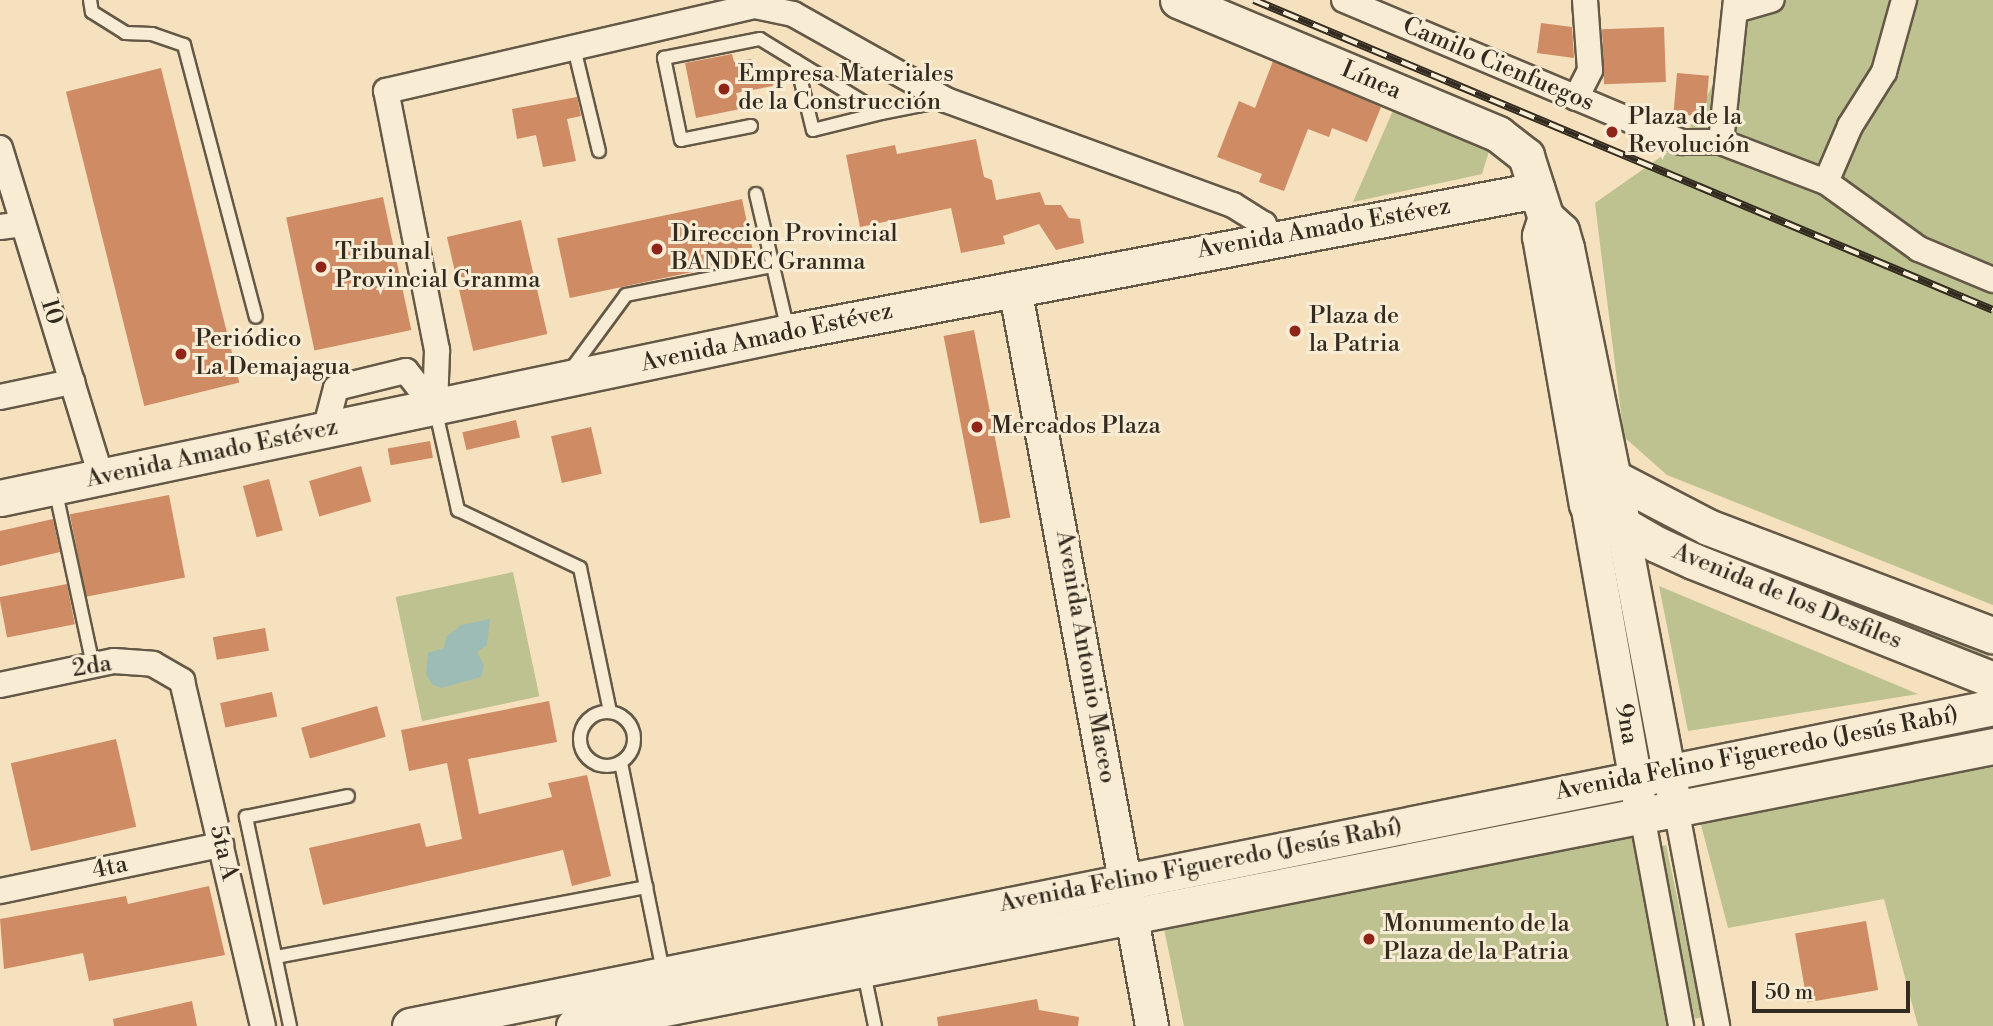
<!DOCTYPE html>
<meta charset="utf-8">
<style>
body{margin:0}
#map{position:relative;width:1993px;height:1026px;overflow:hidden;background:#f5e1bd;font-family:"Libre Bodoni",serif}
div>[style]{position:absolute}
.green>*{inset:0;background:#bdc290;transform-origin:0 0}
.water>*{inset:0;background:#9dbcb6}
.building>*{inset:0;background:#cf8b64;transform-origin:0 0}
.roads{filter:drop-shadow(2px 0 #645847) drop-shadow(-2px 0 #645847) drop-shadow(0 2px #645847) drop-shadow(0 -2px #645847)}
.service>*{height:12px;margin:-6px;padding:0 6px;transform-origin:6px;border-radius:6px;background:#f8ecd4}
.service>.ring{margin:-6px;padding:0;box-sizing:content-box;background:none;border:12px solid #f8ecd4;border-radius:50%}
.minor>*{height:24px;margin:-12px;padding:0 12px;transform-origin:12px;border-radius:12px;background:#f8ecd4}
.tertiary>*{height:32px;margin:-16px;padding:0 16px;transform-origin:16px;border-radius:16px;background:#f8ecd4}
.secondary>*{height:35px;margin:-17.5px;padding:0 17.5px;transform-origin:17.5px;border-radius:17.5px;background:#f8ecd4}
.rail>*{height:8px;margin-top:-4px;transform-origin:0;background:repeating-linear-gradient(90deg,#f8ecd4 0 16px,#332b20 0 32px);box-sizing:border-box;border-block:2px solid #332b20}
.dots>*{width:19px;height:19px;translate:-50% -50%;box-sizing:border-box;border:4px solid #f8ecd4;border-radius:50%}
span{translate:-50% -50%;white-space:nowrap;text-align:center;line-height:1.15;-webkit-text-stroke:6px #f8ecd4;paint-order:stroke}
.street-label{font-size:24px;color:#332b20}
.poi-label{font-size:24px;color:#332b20}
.left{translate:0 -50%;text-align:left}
.scale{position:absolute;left:1752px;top:981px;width:158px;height:32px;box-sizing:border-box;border:4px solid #332b20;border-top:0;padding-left:9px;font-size:21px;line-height:24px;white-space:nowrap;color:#332b20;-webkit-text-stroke:5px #f8ecd4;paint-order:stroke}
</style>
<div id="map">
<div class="green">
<div style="clip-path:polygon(1743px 0,1993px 0,1993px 605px,1667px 475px,1624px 437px,1595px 203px,1682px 142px,1721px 70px)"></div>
<div style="clip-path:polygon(1395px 106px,1484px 142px,1489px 151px,1482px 174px,1353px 202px)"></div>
<div style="clip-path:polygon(1720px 545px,1990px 651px,1987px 663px,1713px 558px)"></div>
<div style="left:513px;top:572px;width:127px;height:120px;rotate:78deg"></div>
<div style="clip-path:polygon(1659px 586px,1918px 694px,1688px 731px)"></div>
<div style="clip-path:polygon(1993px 767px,1993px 1026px,1918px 1026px,1884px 899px,1728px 928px,1700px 821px)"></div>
<div style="clip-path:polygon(1631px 825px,1672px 1026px,1184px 1026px,1162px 919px)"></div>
<div style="left:1666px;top:845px;width:176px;height:8px;rotate:78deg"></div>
</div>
<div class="water">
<div style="clip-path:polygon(490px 619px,487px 645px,477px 652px,484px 665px,481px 677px,441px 688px,432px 684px,426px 674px,428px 653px,444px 648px,446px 637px,461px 625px)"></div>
</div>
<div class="building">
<div style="clip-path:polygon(1541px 23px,1572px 27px,1574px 58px,1537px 53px)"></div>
<div style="left:1664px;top:27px;width:55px;height:62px;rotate:88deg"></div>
<div style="clip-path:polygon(732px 54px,734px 62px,751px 59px,754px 72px,774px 68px,778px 85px,736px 93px,740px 109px,696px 118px,685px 63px)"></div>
<div style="clip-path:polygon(1273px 61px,1381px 107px,1367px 142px,1332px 128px,1329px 137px,1308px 129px,1284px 191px,1259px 182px,1262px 174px,1217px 157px,1239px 101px,1255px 108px)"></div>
<div style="left:161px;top:68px;width:324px;height:98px;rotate:76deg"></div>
<div style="left:1677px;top:73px;width:32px;height:41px;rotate:5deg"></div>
<div style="clip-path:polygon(577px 97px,581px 116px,567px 119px,576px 161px,543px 167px,536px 135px,517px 139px,512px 109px)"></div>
<div style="clip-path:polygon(976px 139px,984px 177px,992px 180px,996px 200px,1040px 192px,1045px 205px,1061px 205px,1069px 218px,1080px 219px,1084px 243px,1056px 250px,1039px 224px,1003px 236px,1005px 244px,961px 253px,951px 208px,860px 227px,846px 155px,895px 145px,897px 154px)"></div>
<div style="left:383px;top:197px;width:136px;height:99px;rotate:78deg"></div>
<div style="left:742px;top:199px;width:61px;height:189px;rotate:78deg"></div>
<div style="left:521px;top:220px;width:117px;height:76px;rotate:77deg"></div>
<div style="left:974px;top:330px;width:191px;height:31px;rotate:79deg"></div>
<div style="left:516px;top:420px;width:18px;height:55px;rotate:77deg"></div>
<div style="left:591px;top:427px;width:48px;height:41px;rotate:77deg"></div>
<div style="left:430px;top:441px;width:17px;height:43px;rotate:80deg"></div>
<div style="left:361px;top:466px;width:37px;height:54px;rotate:74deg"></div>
<div style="left:269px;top:479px;width:53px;height:27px;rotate:75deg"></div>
<div style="left:169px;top:495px;width:84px;height:101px;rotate:79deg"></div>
<div style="clip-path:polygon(53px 519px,60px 552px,0 566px,0 531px)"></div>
<div style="left:67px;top:584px;width:41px;height:69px;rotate:79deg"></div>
<div style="left:265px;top:628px;width:23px;height:53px;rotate:80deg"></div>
<div style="left:272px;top:692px;width:25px;height:53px;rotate:78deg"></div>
<div style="clip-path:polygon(549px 701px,557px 742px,468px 759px,479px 814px,552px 797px,548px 783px,587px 775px,611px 876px,572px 886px,563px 850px,323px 905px,309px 848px,420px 823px,426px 847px,462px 839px,447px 763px,409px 771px,401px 730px)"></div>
<div style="left:377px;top:706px;width:32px;height:79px;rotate:74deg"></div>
<div style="left:116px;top:739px;width:90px;height:108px;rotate:77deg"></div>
<div style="clip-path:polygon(209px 886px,225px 955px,89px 981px,83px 953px,4px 969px,0 919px,126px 896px,128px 904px)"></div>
<div style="left:1866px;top:921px;width:70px;height:72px;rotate:80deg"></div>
<div style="clip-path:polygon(1037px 999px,1039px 1010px,1079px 1017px,1078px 1026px,938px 1026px,937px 1017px)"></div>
<div style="clip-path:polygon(192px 1001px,197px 1026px,114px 1026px,113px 1019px)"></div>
</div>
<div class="roads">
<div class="service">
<div style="left:90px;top:0;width:12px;rotate:81deg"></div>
<div style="left:92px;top:12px;width:39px;rotate:32deg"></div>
<div style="left:125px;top:33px;width:27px;rotate:2deg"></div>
<div style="left:152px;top:34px;width:34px;rotate:19deg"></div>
<div style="left:184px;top:45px;width:281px;rotate:75.2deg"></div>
<div style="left:574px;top:48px;width:106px;rotate:76.4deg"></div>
<div style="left:796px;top:61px;width:71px;rotate:76.2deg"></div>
<div style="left:813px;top:130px;width:70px;rotate:-14deg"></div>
<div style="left:751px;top:126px;width:71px;rotate:168.7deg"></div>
<div style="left:681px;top:140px;width:84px;rotate:-101.7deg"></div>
<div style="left:664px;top:58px;width:98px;rotate:-11.2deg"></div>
<div style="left:760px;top:39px;width:142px;rotate:31.4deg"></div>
<div style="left:881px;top:113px;width:62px;rotate:-11.1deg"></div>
<div style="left:756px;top:194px;width:140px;rotate:76.8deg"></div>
<div style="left:570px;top:371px;width:94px;rotate:-53.6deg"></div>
<div style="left:626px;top:295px;width:150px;rotate:-11.2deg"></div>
<div style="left:435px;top:408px;width:105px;rotate:77.3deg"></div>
<div style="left:458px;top:510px;width:135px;rotate:25.4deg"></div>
<div style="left:580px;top:568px;width:147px;rotate:78.2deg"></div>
<div style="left:55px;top:488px;width:181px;rotate:77.9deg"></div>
<div class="ring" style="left:580px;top:712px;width:42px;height:42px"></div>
<div style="left:621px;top:763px;width:213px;rotate:78.6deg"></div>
<div style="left:276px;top:957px;width:377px;rotate:-10.7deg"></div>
<div style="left:864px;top:973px;width:54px;rotate:78.3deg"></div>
<div style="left:290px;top:1026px;width:214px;rotate:-101.9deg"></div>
<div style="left:246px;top:817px;width:104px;rotate:-11.6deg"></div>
</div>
<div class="minor">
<div style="left:1344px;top:0;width:367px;rotate:22.8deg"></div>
<div style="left:1682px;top:142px;width:39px"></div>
<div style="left:1721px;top:142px;width:112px;rotate:20.9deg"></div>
<div style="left:1826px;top:182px;width:115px;rotate:35.8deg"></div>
<div style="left:1919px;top:249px;width:80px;rotate:22.7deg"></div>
<div style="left:1736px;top:10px;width:37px;rotate:-16deg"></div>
<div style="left:1576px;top:98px;width:31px;rotate:-63deg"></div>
<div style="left:1590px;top:70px;width:70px;rotate:-94.1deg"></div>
<div style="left:1721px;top:142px;width:143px;rotate:-84deg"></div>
<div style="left:0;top:148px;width:343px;rotate:72.9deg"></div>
<div style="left:1826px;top:182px;width:61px;rotate:-66.8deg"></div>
<div style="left:1850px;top:126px;width:64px;rotate:-57.8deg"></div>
<div style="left:1884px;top:72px;width:75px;rotate:-74.5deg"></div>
<div style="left:0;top:227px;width:23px;rotate:-7deg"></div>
<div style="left:0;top:397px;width:74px;rotate:-11.8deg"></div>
<div style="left:435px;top:408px;width:58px;rotate:-88deg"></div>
<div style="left:437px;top:350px;width:264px;rotate:-101.1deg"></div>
<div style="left:386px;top:91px;width:379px;rotate:-13deg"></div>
<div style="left:755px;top:6px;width:39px;rotate:12deg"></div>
<div style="left:793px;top:14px;width:176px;rotate:29.3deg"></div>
<div style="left:946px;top:100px;width:306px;rotate:20.1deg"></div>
<div style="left:1233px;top:205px;width:36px;rotate:32deg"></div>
<div style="left:1264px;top:224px;width:13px;rotate:77deg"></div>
<div style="left:325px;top:430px;width:43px;rotate:-75.3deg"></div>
<div style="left:336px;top:388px;width:72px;rotate:-13.7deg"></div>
<div style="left:406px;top:371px;width:47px;rotate:51.9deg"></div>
<div style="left:0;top:685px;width:116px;rotate:-11.9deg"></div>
<div style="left:114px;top:661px;width:39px;rotate:4deg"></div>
<div style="left:153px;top:664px;width:34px;rotate:30deg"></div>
<div style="left:182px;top:681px;width:354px;rotate:76.8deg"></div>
<div style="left:1676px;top:808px;width:222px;rotate:79.3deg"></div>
<div style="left:1642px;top:815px;width:215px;rotate:79.5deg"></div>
<div style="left:0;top:891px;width:226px;rotate:-11.8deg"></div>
</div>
<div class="tertiary">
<div style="left:1015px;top:288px;width:751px;rotate:79.48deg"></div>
<div style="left:1587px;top:504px;width:316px;rotate:80deg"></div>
<div style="left:1622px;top:523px;width:279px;rotate:79.3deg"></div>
</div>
<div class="secondary">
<div style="left:1178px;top:0;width:347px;rotate:22.7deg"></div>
<div style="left:1498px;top:134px;width:36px;rotate:38deg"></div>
<div style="left:1526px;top:156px;width:59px;rotate:72.2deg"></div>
<div style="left:1614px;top:478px;width:106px;rotate:27.5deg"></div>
<div style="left:1708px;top:527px;width:305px;rotate:20.8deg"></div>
<div style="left:0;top:498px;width:806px;rotate:-11.88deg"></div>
<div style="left:789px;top:332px;width:761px;rotate:-10.75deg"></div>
<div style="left:1622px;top:523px;width:281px;rotate:-101.5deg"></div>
<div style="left:1566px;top:248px;width:18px;rotate:-106deg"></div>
<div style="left:1561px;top:231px;width:21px;rotate:-137deg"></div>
<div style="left:1546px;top:217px;width:20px;rotate:108deg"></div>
<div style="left:1540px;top:236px;width:272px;rotate:80.1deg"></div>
<div style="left:1587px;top:504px;width:80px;rotate:30.1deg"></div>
<div style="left:1656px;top:544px;width:41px;rotate:24.7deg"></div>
<div style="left:1693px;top:561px;width:323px;rotate:21.6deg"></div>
<div style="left:410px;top:1026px;width:1615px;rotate:-11.39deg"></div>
<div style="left:574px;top:1026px;width:1446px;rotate:-11.16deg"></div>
</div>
</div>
<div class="rail">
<div style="left:1254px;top:0;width:801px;rotate:22.76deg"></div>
</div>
<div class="dots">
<div style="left:724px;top:89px;background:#8f2418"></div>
<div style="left:1612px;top:132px;background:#8f2418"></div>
<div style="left:657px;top:249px;background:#8f2418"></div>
<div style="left:321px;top:267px;background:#8f2418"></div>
<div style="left:1295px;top:331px;background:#8f2418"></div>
<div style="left:181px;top:354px;background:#8f2418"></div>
<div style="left:977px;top:427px;background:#8f2418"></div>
<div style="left:1369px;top:939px;background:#8f2418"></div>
</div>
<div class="street-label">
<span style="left:1498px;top:65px;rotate:23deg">Camilo Cienfuegos</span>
<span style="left:1371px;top:81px;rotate:23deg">Línea</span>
<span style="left:1324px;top:229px;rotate:-10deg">Avenida Amado Estévez</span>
<span style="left:51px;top:312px;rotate:73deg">10</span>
<span style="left:767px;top:338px;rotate:-12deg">Avenida Amado Estévez</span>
<span style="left:212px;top:454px;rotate:-12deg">Avenida Amado Estévez</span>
<span style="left:1787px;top:597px;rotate:22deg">Avenida de los Desfiles</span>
<span style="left:1085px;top:657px;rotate:80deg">Avenida Antonio Maceo</span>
<span style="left:92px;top:667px;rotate:-9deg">2da</span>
<span style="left:1626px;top:724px;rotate:80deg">9na</span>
<span style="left:1757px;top:754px;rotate:-11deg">Avenida Felino Figueredo (Jesús Rabí)</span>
<span style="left:223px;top:853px;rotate:77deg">5ta A</span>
<span style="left:1201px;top:866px;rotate:-11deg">Avenida Felino Figueredo (Jesús Rabí)</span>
<span style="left:110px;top:868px;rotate:-12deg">4ta</span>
</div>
<div class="poi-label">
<span class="left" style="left:738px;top:89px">Empresa Materiales<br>de la Construcción</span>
<span class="left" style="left:1628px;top:132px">Plaza de la<br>Revolución</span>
<span class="left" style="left:671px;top:249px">Direccion Provincial<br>BANDEC Granma</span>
<span class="left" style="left:335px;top:267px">Tribunal<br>Provincial Granma</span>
<span class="left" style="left:1309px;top:331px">Plaza de<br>la Patria</span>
<span class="left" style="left:195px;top:354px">Periódico<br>La Demajagua</span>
<span class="left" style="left:991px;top:427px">Mercados Plaza</span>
<span class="left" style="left:1383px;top:939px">Monumento de la<br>Plaza de la Patria</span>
</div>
<div class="scale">50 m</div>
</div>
